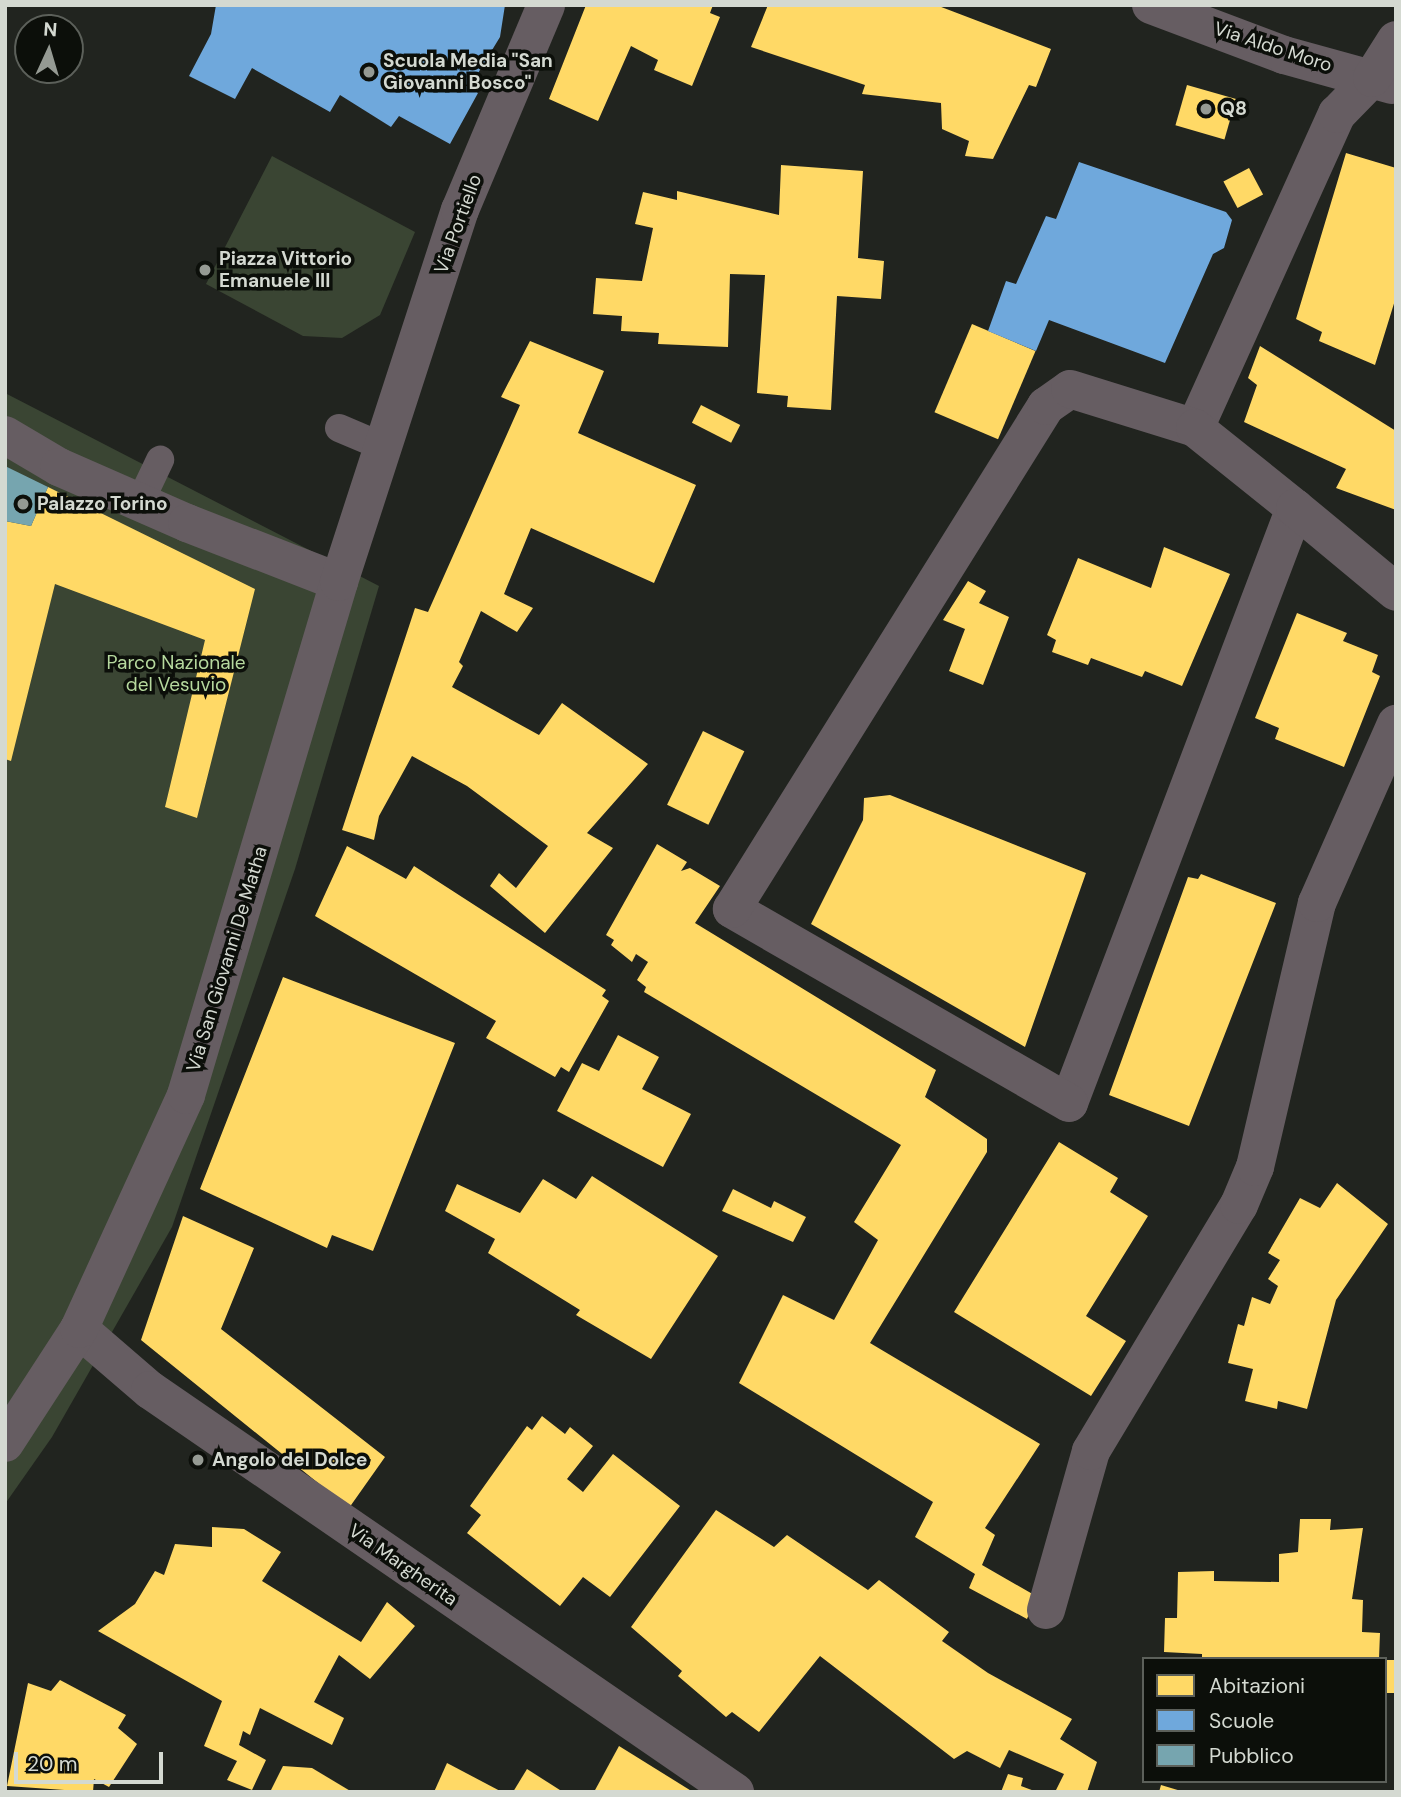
<!DOCTYPE html>
<style>
body{margin:0}
#map{position:relative;width:1401px;height:1797px;overflow:hidden;background:#21241f;font-family:"DM Sans",sans-serif}
div>[style]{position:absolute}
.green>*{inset:0;background:#3a4533}
.homes>*{inset:0;background:#ffd966;transform-origin:0 0}
.schools>*{inset:0;background:#6fa8dc}
.public>*{inset:0;background:#76a5af}
.service>*{height:28px;margin:-14px;padding:0 14px;transform-origin:14px;border-radius:14px;background:#665d62}
.minor>*{height:38px;margin:-19px;padding:0 19px;transform-origin:19px;border-radius:19px;background:#665d62}
.dots>*{width:19px;height:19px;translate:-50% -50%;box-sizing:border-box;border:4px solid #0c0f0a;border-radius:50%}
span{translate:-50% -50%;white-space:nowrap;text-align:center;line-height:1.15;-webkit-text-stroke:7px #0c0f0a;paint-order:stroke}
.street-label{font-size:19px;color:#d4d9d1}
.poi-label{font-size:19px;color:#d4d9d1;font-weight:700}
.left{translate:0 -50%;text-align:left}
.park-label{font-size:19px;color:#b6d99e}
.frame{position:absolute;inset:0;border:7px solid #d4d9d1;pointer-events:none}
.legend{position:absolute;left:1142px;top:1657px;width:245px;height:126px;box-sizing:border-box;background:#0c0f0a;border:2px solid #5c605a;margin:0;padding:9px 12px;list-style:none;font-size:21px;color:#d4d9d1}
.legend li{display:flex;align-items:center;gap:14px;height:35px}
.legend b{width:35px;border:2px solid #5c605a}
.north{position:absolute;left:14px;top:14px;width:70px;height:70px;box-sizing:border-box;background:#0c0f0a;border:2px solid #5c605a;border-radius:50%;rotate:4deg;font-size:19px;font-weight:700;line-height:28px;text-align:center;color:#d4d9d1}
.north::after{content:'';display:block;margin:auto;width:24px;height:32px;background:#959a93;clip-path:polygon(50% 0,100% 100%,50% 72%,0 100%)}
.scale{position:absolute;left:14px;top:1752px;width:149px;height:32px;box-sizing:border-box;border:4px solid #d4d9d1;border-top:0;padding-left:9px;font-size:21px;line-height:24px;white-space:nowrap;color:#d4d9d1;-webkit-text-stroke:5px #0c0f0a;paint-order:stroke}
</style>
<div id="map">
<div class="green">
<div style="clip-path:polygon(272px 156px,415px 232px,380px 315px,342px 338px,303px 336px,206px 284px)"></div>
<div style="clip-path:polygon(5px 393px,379px 586px,295px 869px,172px 1227px,52px 1437px,5px 1504px)"></div>
</div>
<div class="homes">
<div style="clip-path:polygon(586px 5px,713px 5px,710px 13px,720px 17px,692px 86px,654px 70px,658px 60px,631px 46px,598px 121px,549px 99px)"></div>
<div style="clip-path:polygon(768px 5px,936px 5px,1051px 49px,1036px 87px,1029px 85px,993px 159px,965px 156px,969px 141px,942px 129px,941px 103px,862px 94px,865px 85px,751px 47px)"></div>
<div style="left:1187px;top:85px;width:51px;height:42px;rotate:16deg"></div>
<div style="clip-path:polygon(1346px 153px,1396px 168px,1396px 297px,1375px 365px,1319px 341px,1322px 332px,1296px 319px)"></div>
<div style="clip-path:polygon(781px 165px,863px 171px,858px 258px,884px 261px,881px 299px,837px 296px,831px 410px,787px 407px,788px 396px,757px 393px,765px 275px,730px 274px,728px 347px,658px 344px,659px 333px,621px 331px,622px 316px,593px 314px,596px 278px,642px 281px,653px 228px,635px 224px,643px 192px,677px 200px,677px 191px,779px 215px)"></div>
<div style="left:1249px;top:168px;width:30px;height:29px;rotate:62deg"></div>
<div style="left:972px;top:324px;width:69px;height:96px;rotate:23deg"></div>
<div style="clip-path:polygon(530px 341px,604px 371px,578px 433px,696px 485px,654px 583px,531px 528px,504px 594px,533px 608px,517px 632px,481px 611px,459px 662px,463px 666px,452px 687px,539px 735px,562px 703px,648px 764px,587px 833px,613px 848px,545px 933px,490px 886px,499px 873px,516px 888px,548px 846px,467px 786px,412px 756px,379px 816px,374px 840px,342px 830px,415px 608px,428px 612px,520px 405px,501px 397px)"></div>
<div style="clip-path:polygon(1260px 346px,1396px 431px,1396px 510px,1336px 488px,1346px 469px,1244px 422px,1257px 385px,1248px 378px)"></div>
<div style="left:701px;top:405px;width:44px;height:20px;rotate:27deg"></div>
<div style="clip-path:polygon(48px 487px,255px 589px,197px 818px,165px 807px,205px 640px,55px 584px,11px 761px,5px 759px,5px 521px,31px 526px)"></div>
<div style="clip-path:polygon(1164px 547px,1230px 574px,1182px 686px,1145px 671px,1142px 677px,1091px 658px,1088px 665px,1052px 652px,1056px 640px,1047px 635px,1078px 558px,1151px 588px)"></div>
<div style="clip-path:polygon(968px 581px,986px 591px,979px 603px,1009px 617px,983px 685px,949px 671px,965px 629px,943px 620px)"></div>
<div style="clip-path:polygon(1297px 613px,1347px 633px,1343px 641px,1378px 655px,1372px 672px,1380px 676px,1344px 767px,1275px 739px,1279px 728px,1255px 718px)"></div>
<div style="left:703px;top:731px;width:46px;height:82px;rotate:26deg"></div>
<div style="clip-path:polygon(890px 795px,1086px 873px,1025px 1047px,811px 924px,863px 820px,864px 798px)"></div>
<div style="clip-path:polygon(657px 844px,687px 862px,681px 871px,690px 868px,720px 886px,695px 923px,936px 1070px,925px 1097px,987px 1139px,987px 1152px,870px 1343px,1040px 1444px,985px 1528px,995px 1535px,982px 1565px,1036px 1596px,1027px 1619px,969px 1588px,975px 1574px,915px 1537px,933px 1502px,739px 1383px,783px 1295px,834px 1320px,878px 1240px,854px 1222px,901px 1145px,644px 992px,646px 987px,637px 980px,648px 962px,636px 954px,632px 962px,611px 945px,614px 940px,606px 935px)"></div>
<div style="clip-path:polygon(347px 846px,406px 879px,414px 866px,606px 990px,602px 996px,609px 1001px,569px 1072px,561px 1067px,555px 1077px,486px 1038px,496px 1021px,315px 916px)"></div>
<div style="clip-path:polygon(1201px 874px,1276px 903px,1189px 1126px,1109px 1095px,1188px 877px,1198px 879px)"></div>
<div style="clip-path:polygon(283px 977px,455px 1043px,373px 1251px,332px 1235px,327px 1248px,200px 1189px)"></div>
<div style="clip-path:polygon(618px 1035px,659px 1057px,642px 1089px,691px 1114px,663px 1167px,557px 1111px,582px 1063px,599px 1071px)"></div>
<div style="clip-path:polygon(1059px 1142px,1118px 1178px,1110px 1192px,1148px 1216px,1086px 1316px,1126px 1341px,1091px 1396px,954px 1312px)"></div>
<div style="clip-path:polygon(592px 1176px,718px 1256px,651px 1359px,576px 1315px,580px 1310px,488px 1253px,495px 1239px,445px 1211px,457px 1184px,520px 1213px,543px 1179px,576px 1199px)"></div>
<div style="clip-path:polygon(1337px 1183px,1388px 1224px,1336px 1300px,1307px 1409px,1278px 1401px,1277px 1409px,1245px 1401px,1253px 1369px,1228px 1363px,1238px 1324px,1244px 1326px,1252px 1297px,1270px 1304px,1278px 1286px,1268px 1279px,1280px 1260px,1268px 1253px,1300px 1198px,1320px 1208px)"></div>
<div style="clip-path:polygon(733px 1189px,771px 1208px,774px 1201px,806px 1217px,793px 1242px,722px 1211px)"></div>
<div style="clip-path:polygon(183px 1216px,254px 1248px,221px 1329px,385px 1457px,349px 1508px,141px 1340px)"></div>
<div style="clip-path:polygon(542px 1416px,565px 1434px,570px 1427px,593px 1446px,567px 1479px,583px 1492px,613px 1454px,680px 1506px,610px 1597px,583px 1577px,560px 1606px,467px 1533px,481px 1515px,470px 1506px,527px 1426px,532px 1430px)"></div>
<div style="clip-path:polygon(716px 1510px,774px 1547px,787px 1535px,868px 1590px,879px 1580px,949px 1632px,942px 1641px,988px 1673px,1072px 1719px,1060px 1739px,1097px 1762px,1087px 1792px,1055px 1792px,1064px 1774px,1009px 1750px,1000px 1768px,967px 1751px,954px 1759px,820px 1656px,759px 1732px,732px 1712px,726px 1717px,678px 1676px,682px 1671px,631px 1627px)"></div>
<div style="clip-path:polygon(1300px 1519px,1331px 1519px,1330px 1530px,1363px 1528px,1352px 1599px,1363px 1600px,1362px 1632px,1380px 1633px,1379px 1659px,1202px 1659px,1202px 1654px,1164px 1652px,1165px 1618px,1177px 1618px,1178px 1572px,1214px 1571px,1214px 1581px,1279px 1582px,1279px 1554px,1298px 1552px)"></div>
<div style="clip-path:polygon(212px 1527px,244px 1529px,281px 1552px,262px 1581px,361px 1642px,387px 1602px,415px 1626px,370px 1679px,339px 1655px,314px 1702px,344px 1718px,332px 1745px,260px 1708px,250px 1735px,243px 1731px,239px 1745px,266px 1760px,252px 1790px,227px 1780px,237px 1761px,204px 1746px,222px 1701px,98px 1631px,135px 1604px,155px 1571px,164px 1575px,175px 1544px,212px 1547px)"></div>
<div style="clip-path:polygon(1385px 1660px,1396px 1660px,1394px 1693px,1385px 1693px)"></div>
<div style="clip-path:polygon(60px 1680px,126px 1715px,118px 1728px,137px 1744px,109px 1787px,94px 1779px,93px 1792px,7px 1786px,28px 1683px,51px 1691px)"></div>
<div style="clip-path:polygon(619px 1746px,693px 1792px,594px 1792px)"></div>
<div style="clip-path:polygon(447px 1763px,502px 1792px,434px 1792px)"></div>
<div style="clip-path:polygon(283px 1766px,312px 1768px,352px 1792px,270px 1792px)"></div>
<div style="clip-path:polygon(527px 1769px,563px 1792px,513px 1792px)"></div>
<div style="clip-path:polygon(1008px 1774px,1023px 1778px,1021px 1786px,1037px 1792px,1001px 1792px)"></div>
<div style="clip-path:polygon(1161px 1785px,1181px 1791px,1181px 1792px,1159px 1792px)"></div>
</div>
<div class="schools">
<div style="clip-path:polygon(216px 5px,505px 5px,500px 37px,469px 88px,478px 93px,450px 144px,399px 116px,391px 127px,340px 95px,330px 112px,252px 68px,235px 99px,189px 76px,211px 34px)"></div>
<div style="clip-path:polygon(1079px 162px,1226px 212px,1232px 220px,1224px 248px,1213px 254px,1165px 363px,1049px 320px,1036px 351px,988px 331px,1006px 281px,1016px 284px,1046px 216px,1056px 219px)"></div>
</div>
<div class="public">
<div style="clip-path:polygon(5px 466px,48px 487px,31px 526px,5px 521px)"></div>
</div>
<div class="service">
<div style="left:339px;top:428px;width:49px;rotate:22.9deg"></div>
<div style="left:140px;top:502px;width:47px;rotate:-64.5deg"></div>
</div>
<div class="minor">
<div style="left:1151px;top:5px;width:142px;rotate:20.6deg"></div>
<div style="left:1284px;top:55px;width:112px;rotate:15.5deg"></div>
<div style="left:1195px;top:428px;width:345px;rotate:-65.7deg"></div>
<div style="left:1337px;top:114px;width:50px;rotate:-45.8deg"></div>
<div style="left:1372px;top:78px;width:45px;rotate:-57.7deg"></div>
<div style="left:5px;top:435px;width:63px;rotate:30.7deg"></div>
<div style="left:59px;top:467px;width:140px;rotate:23.6deg"></div>
<div style="left:187px;top:523px;width:163px;rotate:21.2deg"></div>
<div style="left:1295px;top:508px;width:636px;rotate:110.8deg"></div>
<div style="left:1069px;top:1103px;width:389px;rotate:-150.1deg"></div>
<div style="left:732px;top:909px;width:593px;rotate:-58.03deg"></div>
<div style="left:1046px;top:406px;width:29px;rotate:-35deg"></div>
<div style="left:1070px;top:389px;width:131px;rotate:17.3deg"></div>
<div style="left:1195px;top:428px;width:128px;rotate:38.7deg"></div>
<div style="left:1295px;top:508px;width:131px;rotate:39.7deg"></div>
<div style="left:79px;top:1329px;width:94px;rotate:40.7deg"></div>
<div style="left:150px;top:1390px;width:710px;rotate:34.5deg"></div>
<div style="left:5px;top:1443px;width:136px;rotate:-57deg"></div>
<div style="left:79px;top:1329px;width:257px;rotate:-65.4deg"></div>
<div style="left:186px;top:1095px;width:535px;rotate:-73.39deg"></div>
<div style="left:339px;top:582px;width:391px;rotate:-72deg"></div>
<div style="left:460px;top:210px;width:222px;rotate:-67.2deg"></div>
<div style="left:1046px;top:1610px;width:165px;rotate:-74.2deg"></div>
<div style="left:1091px;top:1451px;width:287px;rotate:-59deg"></div>
<div style="left:1239px;top:1205px;width:41px;rotate:-67.2deg"></div>
<div style="left:1255px;top:1167px;width:271px;rotate:-76.8deg"></div>
<div style="left:1317px;top:903px;width:196px;rotate:-66.2deg"></div>
</div>
<div class="dots">
<div style="left:369px;top:72px;background:#959a93"></div>
<div style="left:1206px;top:109px;background:#959a93"></div>
<div style="left:205px;top:270px;background:#959a93"></div>
<div style="left:23px;top:504px;background:#959a93"></div>
<div style="left:198px;top:1460px;background:#959a93"></div>
</div>
<div class="street-label">
<span style="left:1273px;top:47px;rotate:18deg">Via Aldo Moro</span>
<span style="left:458px;top:224px;rotate:-70deg">Via Portiello</span>
<span style="left:227px;top:959px;rotate:-73deg">Via San Giovanni De Matha</span>
<span style="left:403px;top:1565px;rotate:35deg">Via Margherita</span>
</div>
<div class="poi-label">
<span class="left" style="left:383px;top:72px">Scuola Media "San<br>Giovanni Bosco"</span>
<span class="left" style="left:1220px;top:109px">Q8</span>
<span class="left" style="left:219px;top:270px">Piazza Vittorio<br>Emanuele III</span>
<span class="left" style="left:37px;top:504px">Palazzo Torino</span>
<span class="left" style="left:212px;top:1460px">Angolo del Dolce</span>
</div>
<div class="park-label">
<span style="left:176px;top:674px">Parco Nazionale<br>del Vesuvio</span>
</div>
<div class="frame"></div>
<ul class="legend">
<li><b style="height:19px;background:#ffd966"></b>Abitazioni</li>
<li><b style="height:19px;background:#6fa8dc"></b>Scuole</li>
<li><b style="height:19px;background:#76a5af"></b>Pubblico</li>
</ul>
<div class="north">N</div>
<div class="scale">20 m</div>
</div>
